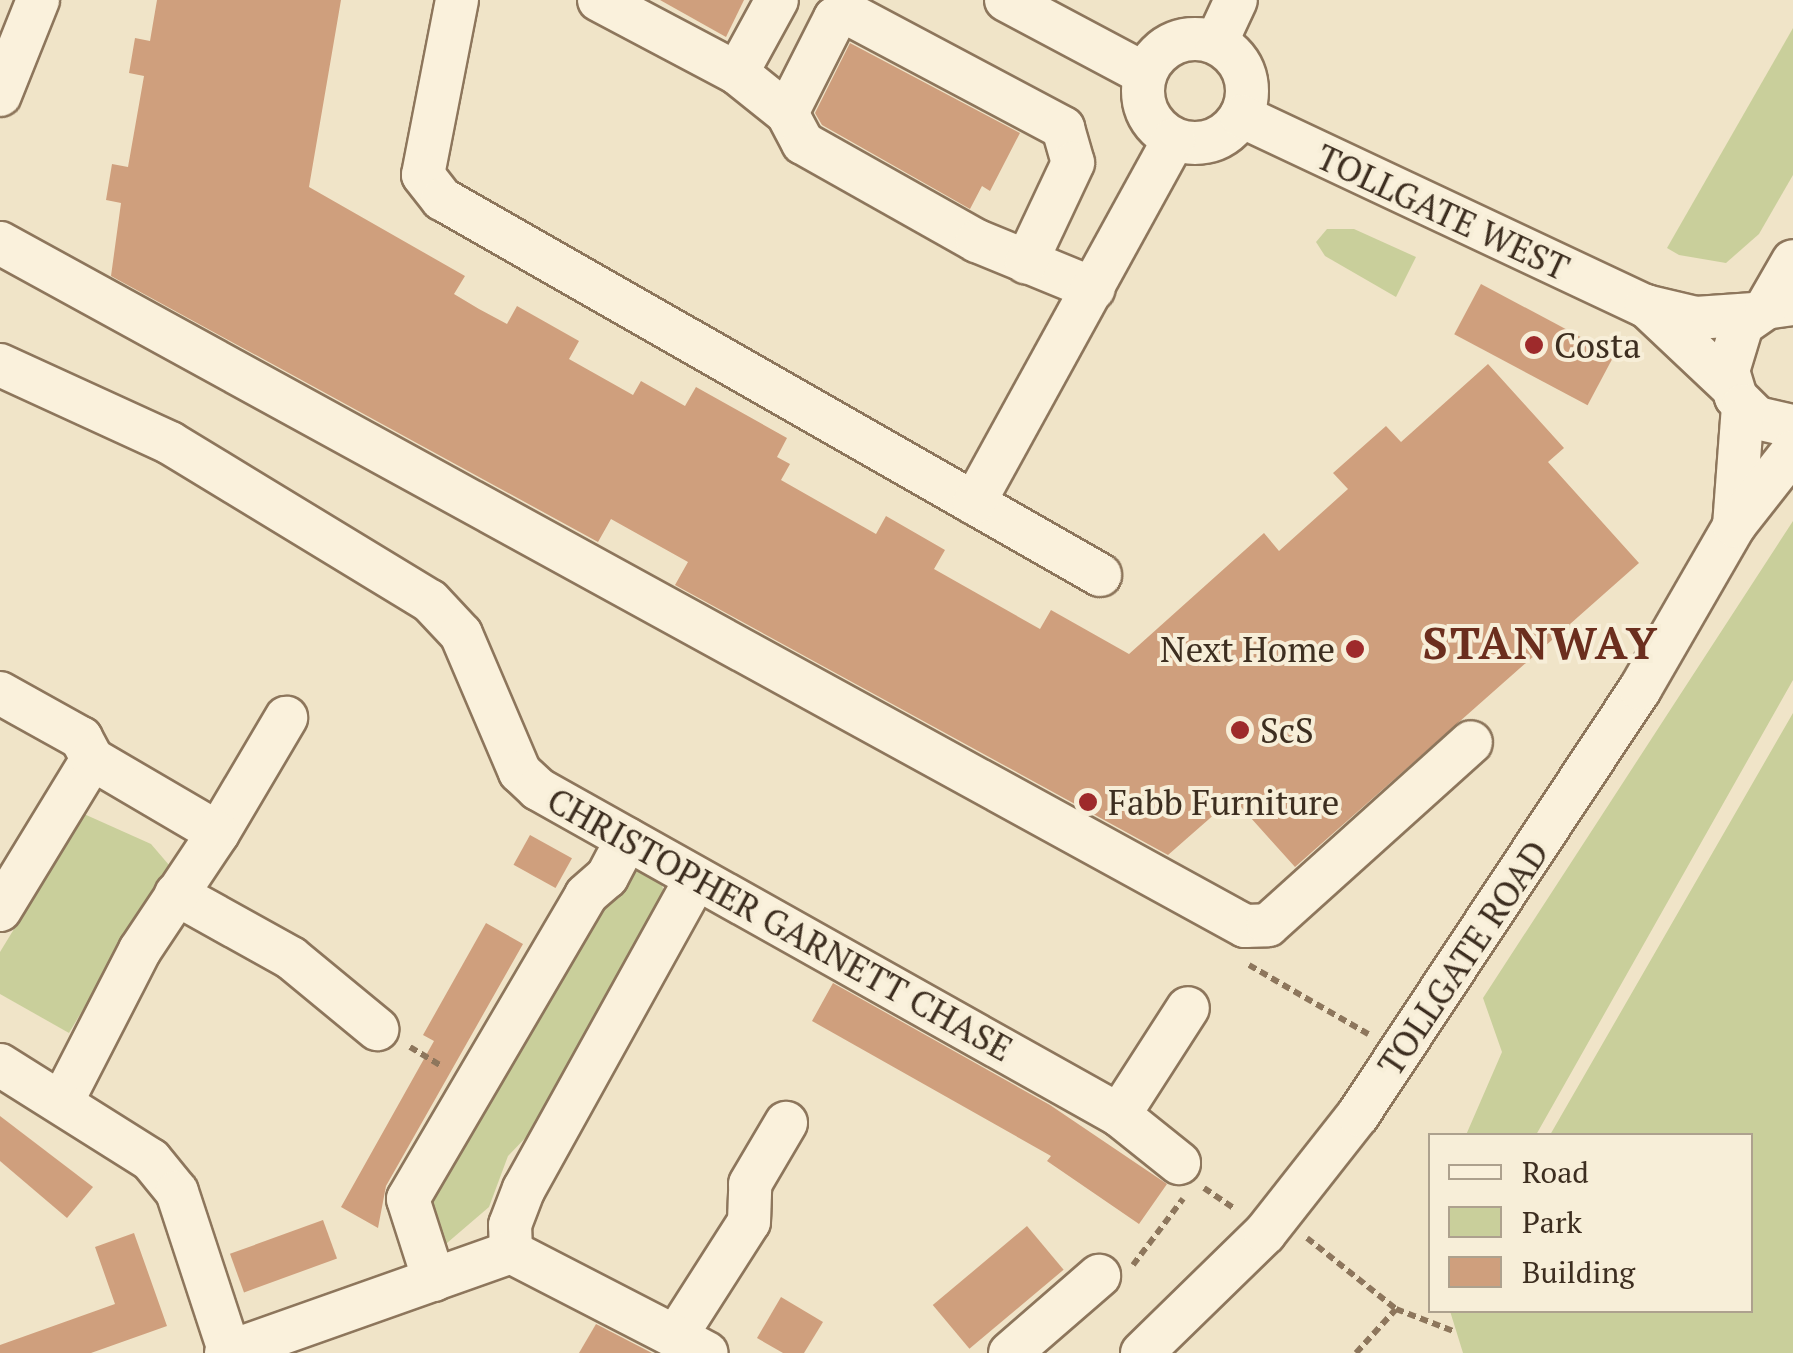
<!DOCTYPE html>
<style>
body{margin:0}
#map{position:relative;width:1793px;height:1353px;overflow:hidden;background:#f0e4c8;font-family:"PT Serif",serif}
div>[style]{position:absolute}
.green>*{inset:0;background:#c9cf9b}
.building>*{inset:0;background:#cf9f7d;transform-origin:0 0}
.path>*{height:6px;margin-top:-3px;transform-origin:0;background:repeating-linear-gradient(90deg,#8d765c 0 8px,transparent 0 13px)}
.roads{filter:drop-shadow(2px 0 #8d765c) drop-shadow(-2px 0 #8d765c) drop-shadow(0 2px #8d765c) drop-shadow(0 -2px #8d765c)}
.minor>*{height:42px;margin:-21px;padding:0 21px;transform-origin:21px;border-radius:21px;background:#faf1dc}
.minor>.ring{margin:-21px;padding:0;box-sizing:content-box;background:none;border:42px solid #faf1dc;border-radius:50%}
.dots>*{width:28px;height:28px;translate:-50% -50%;box-sizing:border-box;border:5px solid #f7eed8;border-radius:50%}
span{translate:-50% -50%;white-space:nowrap;text-align:center;line-height:1.15;-webkit-text-stroke:8px #f7eed8;paint-order:stroke}
.street-label{font-size:35px;color:#3d2e20}
.poi-label{font-size:35px;color:#3d2e20}
.left{translate:0 -50%;text-align:left}
.right{translate:-100% -50%;text-align:right}
.district-label{font-size:45px;color:#6b2e1e;font-weight:700;letter-spacing:2.5px}
.legend{position:absolute;left:1428px;top:1133px;width:325px;height:180px;box-sizing:border-box;background:#f7eed8;border:2px solid #ada18e;margin:0;padding:12px 18px;list-style:none;font-size:30px;color:#3d2e20}
.legend li{display:flex;align-items:center;gap:20px;height:50px}
.legend b{width:50px;border:2px solid #ada18e}
</style>
<div id="map">
<div class="green">
<div style="clip-path:polygon(1793px 28px,1793px 175px,1759px 234px,1726px 263px,1679px 255px,1667px 248px)"></div>
<div style="clip-path:polygon(1327px 229px,1354px 229px,1416px 257px,1396px 297px,1325px 256px,1316px 242px)"></div>
<div style="clip-path:polygon(1793px 521px,1793px 680px,1536px 1135px,1466px 1135px,1502px 1052px,1483px 998px)"></div>
<div style="clip-path:polygon(1793px 713px,1793px 1353px,1463px 1353px,1450px 1311px,1750px 1310px,1750px 1136px,1550px 1135px)"></div>
<div style="clip-path:polygon(84px 814px,151px 844px,169px 865px,69px 1033px,0 994px,0 952px)"></div>
<div style="clip-path:polygon(631px 861px,661px 881px,664px 893px,532px 1131px,508px 1156px,489px 1207px,440px 1249px,426px 1195px)"></div>
</div>
<div class="building">
<div style="clip-path:polygon(157px 0,341px 0,309px 187px,465px 276px,454px 294px,479px 309px,507px 324px,517px 306px,579px 341px,569px 359px,633px 395px,641px 381px,685px 406px,696px 387px,787px 438px,777px 457px,790px 464px,781px 480px,876px 534px,886px 516px,945px 550px,934px 569px,1040px 629px,1051px 610px,1129px 654px,1264px 533px,1279px 551px,1348px 489px,1333px 473px,1386px 426px,1401px 442px,1488px 364px,1564px 448px,1548px 462px,1639px 563px,1295px 867px,1233px 798px,1168px 855px,675px 585px,688px 562px,611px 519px,598px 542px,111px 276px,121px 203px,106px 200px,112px 164px,128px 167px,144px 76px,129px 73px,135px 38px,150px 41px)"></div>
<div style="clip-path:polygon(660px 0,744px 0,726px 37px)"></div>
<div style="clip-path:polygon(850px 43px,1020px 133px,990px 191px,982px 186px,970px 209px,822px 125px,815px 113px)"></div>
<div style="left:1481px;top:284px;width:151px;height:57px;rotate:28deg"></div>
<div style="left:530px;top:835px;width:48px;height:34px;rotate:29deg"></div>
<div style="clip-path:polygon(486px 923px,523px 944px,386px 1186px,378px 1228px,341px 1207px,434px 1041px,423px 1035px)"></div>
<div style="clip-path:polygon(833px 983px,1050px 1105px,1167px 1184px,1139px 1224px,1047px 1161px,1051px 1156px,812px 1021px)"></div>
<div style="clip-path:polygon(0 1116px,93px 1187px,67px 1218px,0 1161px)"></div>
<div style="left:323px;top:1220px;width:41px;height:99px;rotate:70deg"></div>
<div style="left:1027px;top:1226px;width:57px;height:123px;rotate:50deg"></div>
<div style="clip-path:polygon(134px 1233px,167px 1326px,91px 1353px,0 1353px,0 1345px,115px 1304px,95px 1247px)"></div>
<div style="clip-path:polygon(781px 1297px,823px 1322px,804px 1353px,783px 1353px,757px 1338px)"></div>
<div style="clip-path:polygon(596px 1324px,652px 1353px,579px 1353px)"></div>
</div>
<div class="path">
<div style="left:1249px;top:965px;width:138px;rotate:30.1deg"></div>
<div style="left:410px;top:1047px;width:37px;rotate:31deg"></div>
<div style="left:1204px;top:1188px;width:37px;rotate:34deg"></div>
<div style="left:1307px;top:1238px;width:114px;rotate:38.6deg"></div>
<div style="left:1396px;top:1309px;width:64px;rotate:21deg"></div>
<div style="left:1133px;top:1265px;width:83px;rotate:-52.9deg"></div>
<div style="left:1356px;top:1353px;width:59px;rotate:-47.7deg"></div>
</div>
<div class="roads">
<div class="minor">
<div style="left:457px;top:0;width:178px;rotate:101deg"></div>
<div style="left:423px;top:175px;width:31px;rotate:52deg"></div>
<div style="left:442px;top:199px;width:758px;rotate:29.74deg"></div>
<div style="left:599px;top:0;width:156px;rotate:27.9deg"></div>
<div style="left:737px;top:73px;width:64px;rotate:38.7deg"></div>
<div style="left:787px;top:113px;width:34px;rotate:62deg"></div>
<div style="left:803px;top:143px;width:200px;rotate:29.4deg"></div>
<div style="left:977px;top:241px;width:126px;rotate:22.3deg"></div>
<div style="left:1006px;top:0;width:157px;rotate:28deg"></div>
<div class="ring" style="left:1143px;top:39px;width:62px;height:62px"></div>
<div style="left:1216px;top:43px;width:47px;rotate:-65.1deg"></div>
<div style="left:737px;top:73px;width:83px;rotate:-61.3deg"></div>
<div style="left:0;top:95px;width:102px;rotate:-68.2deg"></div>
<div style="left:787px;top:113px;width:106px;rotate:-63.2deg"></div>
<div style="left:835px;top:18px;width:13px;rotate:-23deg"></div>
<div style="left:847px;top:13px;width:245px;rotate:28deg"></div>
<div style="left:1063px;top:128px;width:36px;rotate:74deg"></div>
<div style="left:1073px;top:163px;width:110px;rotate:115.2deg"></div>
<div style="left:1241px;top:116px;width:446px;rotate:25.2deg"></div>
<div style="left:1645px;top:306px;width:52px;rotate:13.2deg"></div>
<div style="left:1696px;top:318px;width:58px;rotate:-3.9deg"></div>
<div style="left:0;top:243px;width:1420px;rotate:28.75deg"></div>
<div style="left:1245px;top:926px;width:23px;rotate:-2deg"></div>
<div style="left:1268px;top:925px;width:273px;rotate:-42deg"></div>
<div style="left:1793px;top:304px;width:27px;rotate:172deg"></div>
<div style="left:1766px;top:308px;width:29px;rotate:145deg"></div>
<div style="left:1742px;top:325px;width:48px;rotate:106.9deg"></div>
<div style="left:1728px;top:371px;width:27px;rotate:73deg"></div>
<div style="left:1736px;top:397px;width:30px;rotate:45deg"></div>
<div style="left:1757px;top:418px;width:37px;rotate:13deg"></div>
<div style="left:1646px;top:306px;width:118px;rotate:43.3deg"></div>
<div style="left:1766px;top:308px;width:54px;rotate:-60.1deg"></div>
<div style="left:0;top:365px;width:187px;rotate:24.6deg"></div>
<div style="left:170px;top:443px;width:304px;rotate:31.3deg"></div>
<div style="left:430px;top:601px;width:45px;rotate:46.8deg"></div>
<div style="left:461px;top:634px;width:150px;rotate:66.9deg"></div>
<div style="left:520px;top:772px;width:25px;rotate:43deg"></div>
<div style="left:538px;top:789px;width:666px;rotate:29.3deg"></div>
<div style="left:1119px;top:1115px;width:77px;rotate:38.7deg"></div>
<div style="left:974px;top:503px;width:415px;rotate:-61.2deg"></div>
<div style="left:1734px;top:526px;width:121px;rotate:-85.7deg"></div>
<div style="left:0;top:693px;width:93px;rotate:29.1deg"></div>
<div style="left:81px;top:738px;width:24px;rotate:62deg"></div>
<div style="left:218px;top:833px;width:134px;rotate:-59.4deg"></div>
<div style="left:176px;top:894px;width:132px;rotate:29.1deg"></div>
<div style="left:291px;top:958px;width:112px;rotate:39.5deg"></div>
<div style="left:0;top:910px;width:177px;rotate:-58.6deg"></div>
<div style="left:92px;top:759px;width:146px;rotate:30.4deg"></div>
<div style="left:218px;top:833px;width:141px;rotate:123.7deg"></div>
<div style="left:140px;top:950px;width:171px;rotate:117.2deg"></div>
<div style="left:0;top:1065px;width:178px;rotate:32.2deg"></div>
<div style="left:151px;top:1160px;width:41px;rotate:50.9deg"></div>
<div style="left:177px;top:1192px;width:169px;rotate:71.8deg"></div>
<div style="left:1119px;top:1115px;width:127px;rotate:-57.2deg"></div>
<div style="left:511px;top:1252px;width:27px;rotate:-92deg"></div>
<div style="left:510px;top:1225px;width:39px;rotate:-69deg"></div>
<div style="left:524px;top:1189px;width:355px;rotate:-61deg"></div>
<div style="left:434px;top:1280px;width:85px;rotate:-107.8deg"></div>
<div style="left:408px;top:1199px;width:352px;rotate:-59.6deg"></div>
<div style="left:586px;top:895px;width:28px;rotate:-41deg"></div>
<div style="left:607px;top:877px;width:43px;rotate:-62.2deg"></div>
<div style="left:676px;top:1336px;width:135px;rotate:-57.4deg"></div>
<div style="left:749px;top:1222px;width:38px;rotate:-88deg"></div>
<div style="left:750px;top:1184px;width:71px;rotate:-59.5deg"></div>
<div style="left:226px;top:1353px;width:302px;rotate:-19.5deg"></div>
<div style="left:511px;top:1252px;width:220px;rotate:27.3deg"></div>
<div style="left:1010px;top:1353px;width:118px;rotate:-40.9deg"></div>
<div style="left:1142px;top:1353px;width:172px;rotate:-44.3deg"></div>
<div style="left:1265px;top:1233px;width:150px;rotate:-51.8deg"></div>
<div style="left:1358px;top:1115px;width:511px;rotate:-56.5deg"></div>
<div style="left:1640px;top:689px;width:188px;rotate:-60deg"></div>
<div style="left:1734px;top:526px;width:95px;rotate:-51.8deg"></div>
</div>
</div>
<div class="dots">
<div style="left:1534px;top:345px;background:#9e2a2b"></div>
<div style="left:1355px;top:649px;background:#9e2a2b"></div>
<div style="left:1240px;top:730px;background:#9e2a2b"></div>
<div style="left:1088px;top:802px;background:#9e2a2b"></div>
</div>
<div class="street-label">
<span style="left:1443px;top:212px;rotate:25deg">TOLLGATE WEST</span>
<span style="left:780px;top:924px;rotate:29deg">CHRISTOPHER GARNETT CHASE</span>
<span style="left:1463px;top:958px;rotate:-56deg">TOLLGATE ROAD</span>
</div>
<div class="poi-label">
<span class="left" style="left:1554px;top:345px">Costa</span>
<span class="right" style="left:1335px;top:649px">Next Home</span>
<span class="left" style="left:1260px;top:730px">ScS</span>
<span class="left" style="left:1108px;top:802px">Fabb Furniture</span>
</div>
<div class="district-label">
<span style="left:1541px;top:643px">STANWAY</span>
</div>
<ul class="legend">
<li><b style="height:12px;background:#faf1dc"></b>Road</li>
<li><b style="height:28px;background:#c9cf9b"></b>Park</li>
<li><b style="height:28px;background:#cf9f7d"></b>Building</li>
</ul>
</div>
